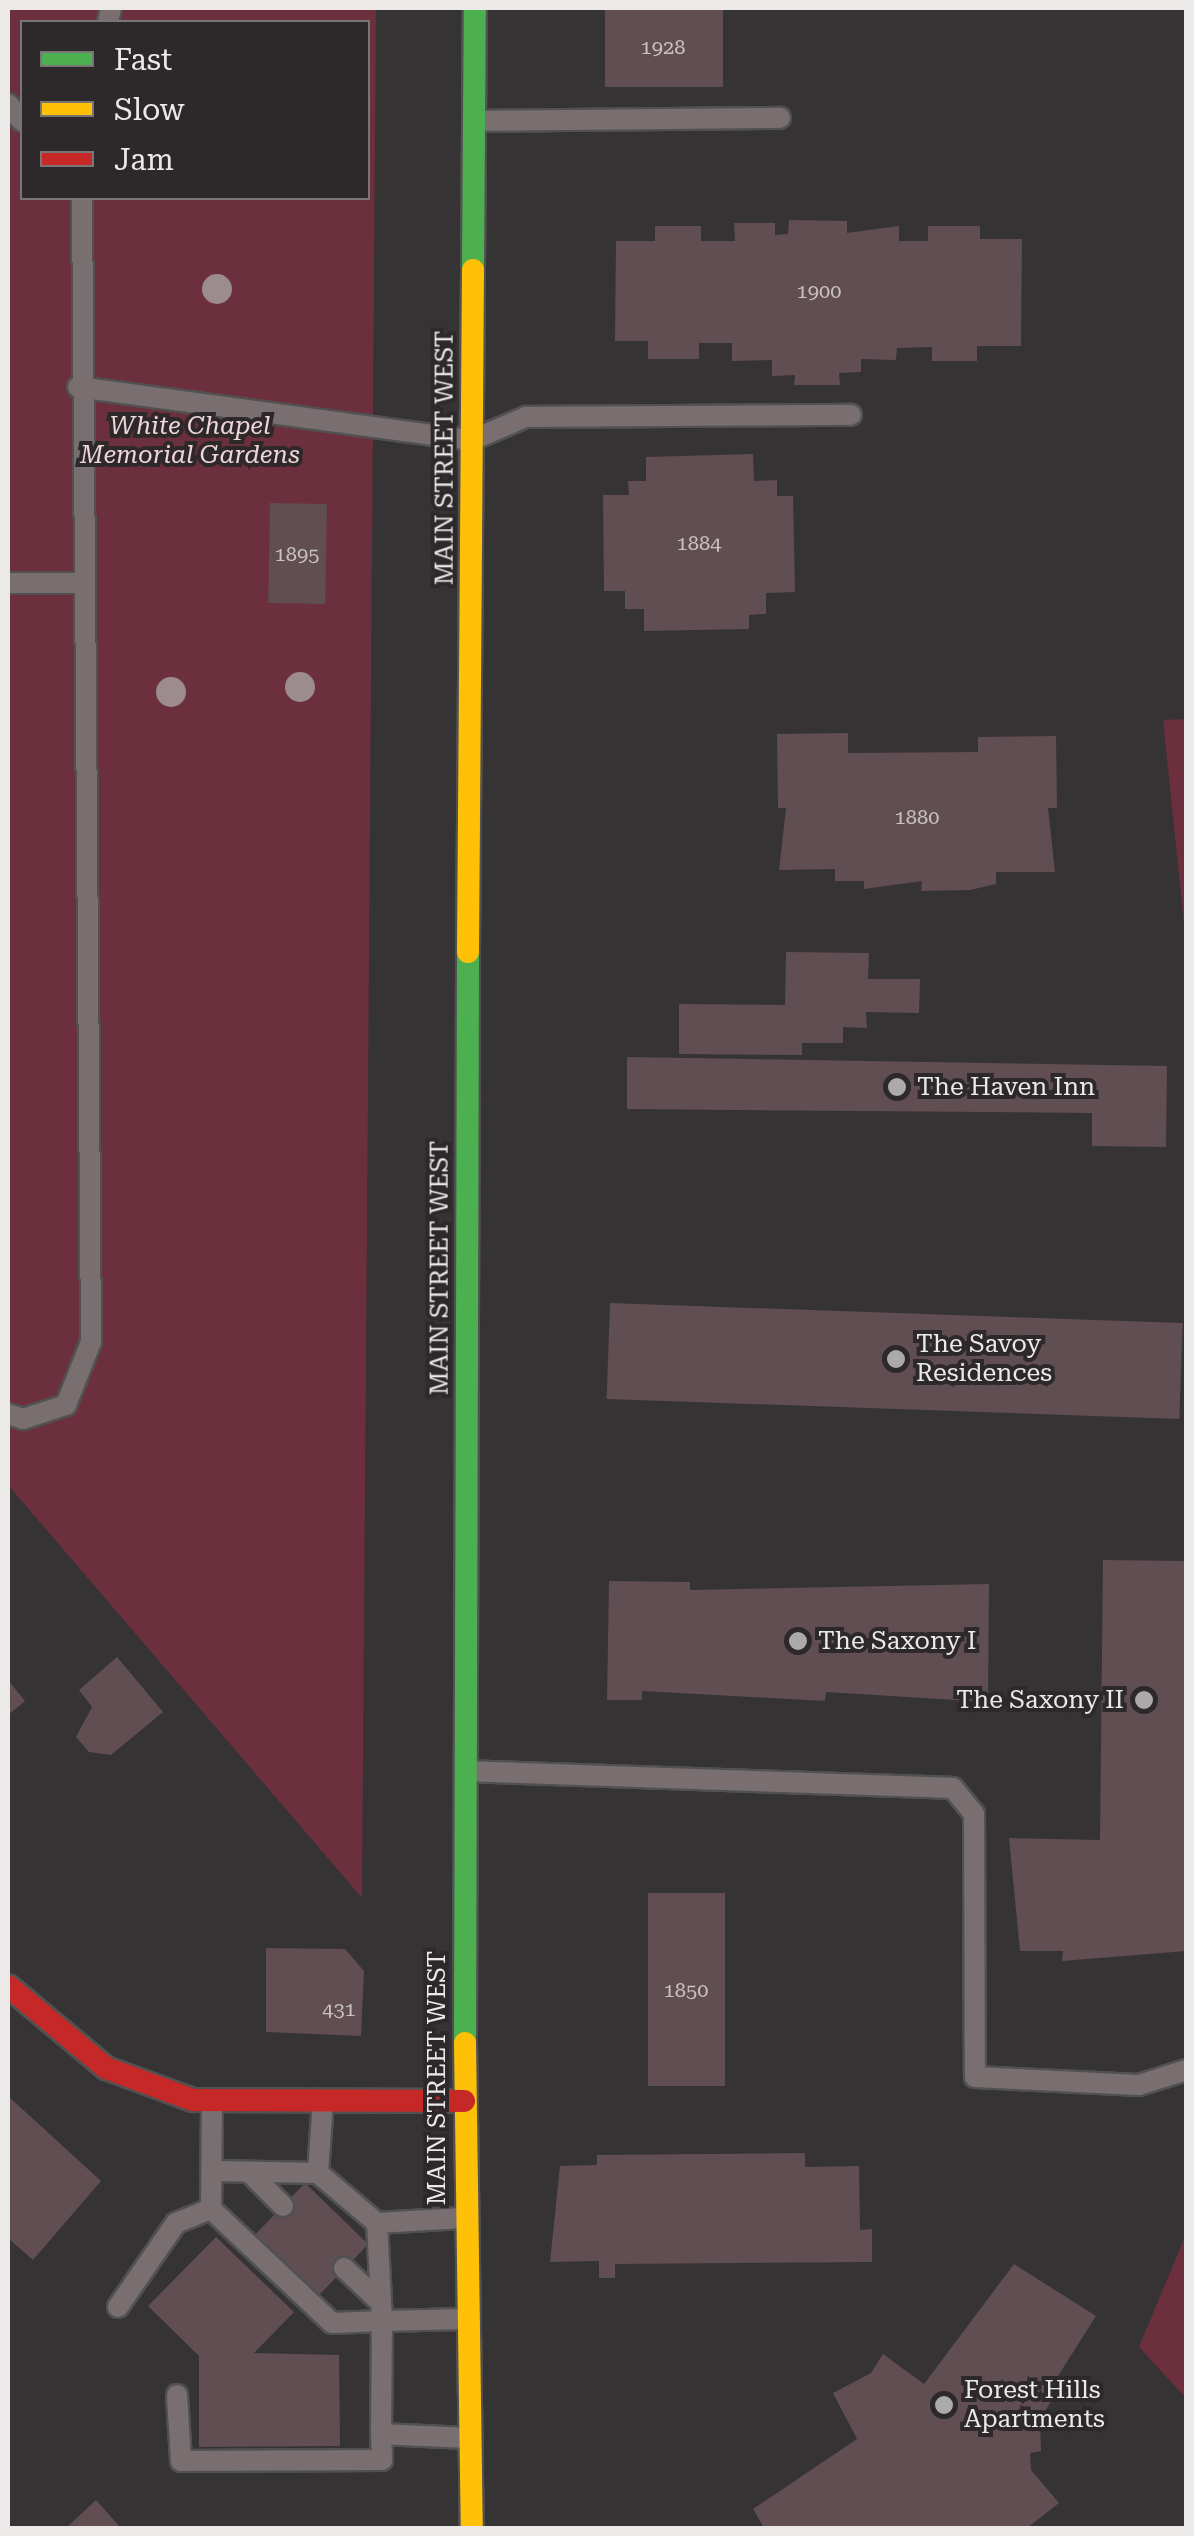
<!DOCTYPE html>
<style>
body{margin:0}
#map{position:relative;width:1194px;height:2536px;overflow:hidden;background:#363334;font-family:"Roboto Serif",serif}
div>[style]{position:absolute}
.green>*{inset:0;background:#6c2f3e}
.building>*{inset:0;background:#604e52;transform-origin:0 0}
.roads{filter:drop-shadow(2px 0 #525151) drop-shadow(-2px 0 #525151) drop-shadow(0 2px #525151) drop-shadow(0 -2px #525151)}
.lane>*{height:20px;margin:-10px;padding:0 10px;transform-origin:10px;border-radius:10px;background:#796e70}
.fast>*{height:22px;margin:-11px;padding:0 11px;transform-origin:11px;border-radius:11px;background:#4caf50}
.slow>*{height:22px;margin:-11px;padding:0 11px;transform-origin:11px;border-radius:11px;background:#ffc107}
.jam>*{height:22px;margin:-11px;padding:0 11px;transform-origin:11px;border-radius:11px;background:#c62828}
.trees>*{width:30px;height:30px;margin:-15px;border-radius:50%;background:#9c8c8f}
.dots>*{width:28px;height:28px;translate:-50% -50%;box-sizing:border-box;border:5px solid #2d2829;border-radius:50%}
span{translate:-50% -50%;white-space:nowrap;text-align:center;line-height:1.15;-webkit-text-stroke:8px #2d2829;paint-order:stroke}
.number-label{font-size:20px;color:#c9c2c3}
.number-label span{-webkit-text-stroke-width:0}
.park-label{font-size:25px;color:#efd5d9;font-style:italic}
.street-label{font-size:25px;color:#ece9e9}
.poi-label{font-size:25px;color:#ece9e9}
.left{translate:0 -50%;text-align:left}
.right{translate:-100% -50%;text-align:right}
.frame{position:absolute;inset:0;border:10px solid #ece9e9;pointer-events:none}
.legend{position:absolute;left:20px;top:20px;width:350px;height:180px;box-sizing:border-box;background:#2d2829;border:2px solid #797576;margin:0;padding:12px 18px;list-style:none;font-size:30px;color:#ece9e9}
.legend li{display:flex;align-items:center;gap:20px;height:50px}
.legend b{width:50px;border:2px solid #797576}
</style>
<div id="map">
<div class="green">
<div style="clip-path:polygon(evenodd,8px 8px,376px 8px,362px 1898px,8px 1485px,8px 8px,22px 22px,368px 22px,368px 198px,22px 198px,22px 22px)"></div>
<div style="clip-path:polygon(1186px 719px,1186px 943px,1163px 720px)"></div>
<div style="clip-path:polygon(1186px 2234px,1186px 2398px,1139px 2347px)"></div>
</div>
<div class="building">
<div style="left:605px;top:8px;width:118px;height:79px"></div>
<div style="clip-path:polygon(789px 220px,847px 221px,847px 233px,899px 226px,899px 241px,928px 241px,928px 226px,980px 226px,980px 239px,1022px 239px,1021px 346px,977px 346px,977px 361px,932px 361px,932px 347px,897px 348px,896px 360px,861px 359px,861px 372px,839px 373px,840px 385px,794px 385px,795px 375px,772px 376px,772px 360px,732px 361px,732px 343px,699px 343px,699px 359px,648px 359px,648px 341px,615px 341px,616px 241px,655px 241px,655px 226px,701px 226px,701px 241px,735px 241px,734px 223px,775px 223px,775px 235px,788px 234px)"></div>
<div style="clip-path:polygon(753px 454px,754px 481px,777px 480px,777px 496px,793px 496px,795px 592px,766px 593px,766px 614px,749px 615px,749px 629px,644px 631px,644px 609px,625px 609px,625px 591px,604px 591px,603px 495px,629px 495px,628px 481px,646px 481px,646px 457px)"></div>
<div style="left:270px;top:503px;width:57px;height:100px;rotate:1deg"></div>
<div style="clip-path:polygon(848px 733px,848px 753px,978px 752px,978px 737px,1056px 736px,1057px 808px,1048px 808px,1055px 872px,996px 872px,996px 884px,970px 890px,921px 891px,922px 881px,864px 889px,864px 881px,835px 881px,835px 869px,779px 870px,786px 808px,778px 808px,777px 734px)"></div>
<div style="clip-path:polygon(786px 952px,869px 953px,868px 979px,920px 979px,919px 1013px,866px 1012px,867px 1028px,843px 1027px,843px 1043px,802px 1043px,802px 1055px,679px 1054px,679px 1004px,785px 1005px)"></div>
<div style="clip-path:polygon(627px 1057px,1167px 1066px,1166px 1147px,1092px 1146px,1092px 1113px,627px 1109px)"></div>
<div style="left:610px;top:1303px;width:573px;height:96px;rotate:2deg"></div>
<div style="clip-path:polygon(1103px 1560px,1186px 1561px,1186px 1951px,1062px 1961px,1063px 1951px,1020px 1951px,1009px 1838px,1100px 1840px)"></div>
<div style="clip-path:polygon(609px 1581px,690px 1582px,690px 1590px,989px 1584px,988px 1702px,826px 1692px,825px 1701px,642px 1691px,642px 1700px,607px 1700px)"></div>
<div style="clip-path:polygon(117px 1657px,163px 1712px,111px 1755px,89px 1752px,76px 1737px,92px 1707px,79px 1690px)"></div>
<div style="clip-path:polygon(8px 1680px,25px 1701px,8px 1715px)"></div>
<div style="left:648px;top:1893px;width:77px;height:193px"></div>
<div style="clip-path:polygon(266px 1948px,345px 1949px,364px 1971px,361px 2036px,266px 2032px)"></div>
<div style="clip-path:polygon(8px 2096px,101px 2181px,33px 2260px,8px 2238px)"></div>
<div style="clip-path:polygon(805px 2153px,805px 2167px,859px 2166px,860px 2230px,872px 2229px,872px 2262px,615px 2264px,615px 2278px,599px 2278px,599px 2261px,550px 2262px,560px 2166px,597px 2165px,597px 2155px)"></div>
<div style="left:305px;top:2183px;width:88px;height:75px;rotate:44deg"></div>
<div style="clip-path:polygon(216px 2237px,294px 2312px,254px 2353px,339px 2355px,340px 2446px,199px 2447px,199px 2356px,148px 2306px)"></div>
<div style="clip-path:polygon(1014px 2264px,1096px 2316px,1051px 2387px,1058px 2390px,1040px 2419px,1041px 2451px,1030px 2453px,1031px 2470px,1059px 2503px,1027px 2528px,764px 2528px,753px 2509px,857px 2439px,833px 2393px,871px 2373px,883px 2354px,924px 2384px)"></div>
<div style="clip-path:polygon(96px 2500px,121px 2528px,66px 2528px)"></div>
</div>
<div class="roads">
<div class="lane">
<div style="left:108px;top:22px;width:14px;rotate:-78deg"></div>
<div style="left:8px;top:104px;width:22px;rotate:51deg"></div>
<div style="left:477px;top:121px;width:303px;rotate:-0.6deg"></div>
<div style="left:78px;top:387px;width:398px;rotate:7.7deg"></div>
<div style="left:472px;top:440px;width:59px;rotate:-23.1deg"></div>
<div style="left:526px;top:417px;width:325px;rotate:-0.4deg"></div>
<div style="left:8px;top:583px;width:76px"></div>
<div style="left:8px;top:1414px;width:16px;rotate:18deg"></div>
<div style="left:23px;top:1419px;width:45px;rotate:-18deg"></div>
<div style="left:66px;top:1405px;width:68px;rotate:-68.4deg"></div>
<div style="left:91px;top:1342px;width:1144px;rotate:-90.45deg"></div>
<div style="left:466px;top:1771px;width:487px;rotate:2deg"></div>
<div style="left:953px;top:1788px;width:33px;rotate:51deg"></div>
<div style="left:974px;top:1814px;width:263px;rotate:89.8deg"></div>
<div style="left:975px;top:2077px;width:164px;rotate:2.8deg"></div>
<div style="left:1139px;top:2085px;width:49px;rotate:-17.7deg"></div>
<div style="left:323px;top:2101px;width:72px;rotate:94deg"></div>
<div style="left:318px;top:2173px;width:77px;rotate:40.3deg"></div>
<div style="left:377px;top:2223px;width:86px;rotate:-3.3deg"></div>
<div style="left:212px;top:2102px;width:107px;rotate:90.5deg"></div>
<div style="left:211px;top:2209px;width:166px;rotate:43.3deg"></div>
<div style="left:332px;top:2323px;width:50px;rotate:-2.3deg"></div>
<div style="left:382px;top:2321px;width:98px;rotate:-92.9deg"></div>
<div style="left:216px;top:2171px;width:102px;rotate:1.1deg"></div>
<div style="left:249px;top:2172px;width:48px;rotate:45deg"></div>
<div style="left:344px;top:2268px;width:44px;rotate:43.2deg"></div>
<div style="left:118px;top:2307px;width:102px;rotate:-55.4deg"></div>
<div style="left:176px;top:2223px;width:38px;rotate:-22deg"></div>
<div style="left:177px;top:2395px;width:66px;rotate:86.5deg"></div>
<div style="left:181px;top:2461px;width:201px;rotate:-0.3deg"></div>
<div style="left:382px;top:2460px;width:26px;rotate:-92deg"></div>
<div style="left:381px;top:2434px;width:86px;rotate:2.7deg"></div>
<div style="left:381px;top:2434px;width:113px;rotate:-89.5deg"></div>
<div style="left:382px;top:2321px;width:84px;rotate:-1.4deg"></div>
</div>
<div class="fast">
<div style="left:473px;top:270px;width:262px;rotate:-89.6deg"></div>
<div style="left:465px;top:2043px;width:1091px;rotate:-89.84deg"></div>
</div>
<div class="slow">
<div style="left:468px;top:952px;width:682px;rotate:-89.58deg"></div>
<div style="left:465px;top:2043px;width:485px;rotate:89.2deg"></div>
</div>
<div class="jam">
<div style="left:8px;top:1986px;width:128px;rotate:39.9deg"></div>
<div style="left:106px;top:2068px;width:93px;rotate:20.2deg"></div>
<div style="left:193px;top:2100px;width:271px;rotate:0.2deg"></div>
</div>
</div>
<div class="trees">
<div style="left:217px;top:289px"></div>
<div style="left:300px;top:687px"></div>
<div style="left:171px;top:692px"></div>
</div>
<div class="dots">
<div style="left:897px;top:1087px;background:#aca9aa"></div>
<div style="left:896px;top:1359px;background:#aca9aa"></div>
<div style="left:798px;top:1641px;background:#aca9aa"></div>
<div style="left:1144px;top:1700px;background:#aca9aa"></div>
<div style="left:944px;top:2405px;background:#aca9aa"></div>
</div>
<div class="number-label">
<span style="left:663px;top:47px">1928</span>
<span style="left:819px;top:291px">1900</span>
<span style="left:699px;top:543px">1884</span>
<span style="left:297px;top:554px">1895</span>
<span style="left:917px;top:817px">1880</span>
<span style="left:686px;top:1990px">1850</span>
<span style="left:339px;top:2009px">431</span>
</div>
<div class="park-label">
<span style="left:190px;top:441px">White Chapel<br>Memorial Gardens</span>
</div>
<div class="street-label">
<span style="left:445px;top:458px;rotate:-90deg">MAIN STREET WEST</span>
<span style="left:440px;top:1268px;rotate:-90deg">MAIN STREET WEST</span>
<span style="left:437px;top:2078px;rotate:-90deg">MAIN STREET WEST</span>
</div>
<div class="poi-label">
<span class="left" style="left:917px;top:1087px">The Haven Inn</span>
<span class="left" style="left:916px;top:1359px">The Savoy<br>Residences</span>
<span class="left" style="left:818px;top:1641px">The Saxony I</span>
<span class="right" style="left:1124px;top:1700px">The Saxony II</span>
<span class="left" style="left:964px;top:2405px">Forest Hills<br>Apartments</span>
</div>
<div class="frame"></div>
<ul class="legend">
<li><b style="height:12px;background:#4caf50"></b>Fast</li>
<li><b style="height:12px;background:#ffc107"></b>Slow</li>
<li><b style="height:12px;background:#c62828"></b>Jam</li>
</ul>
</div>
